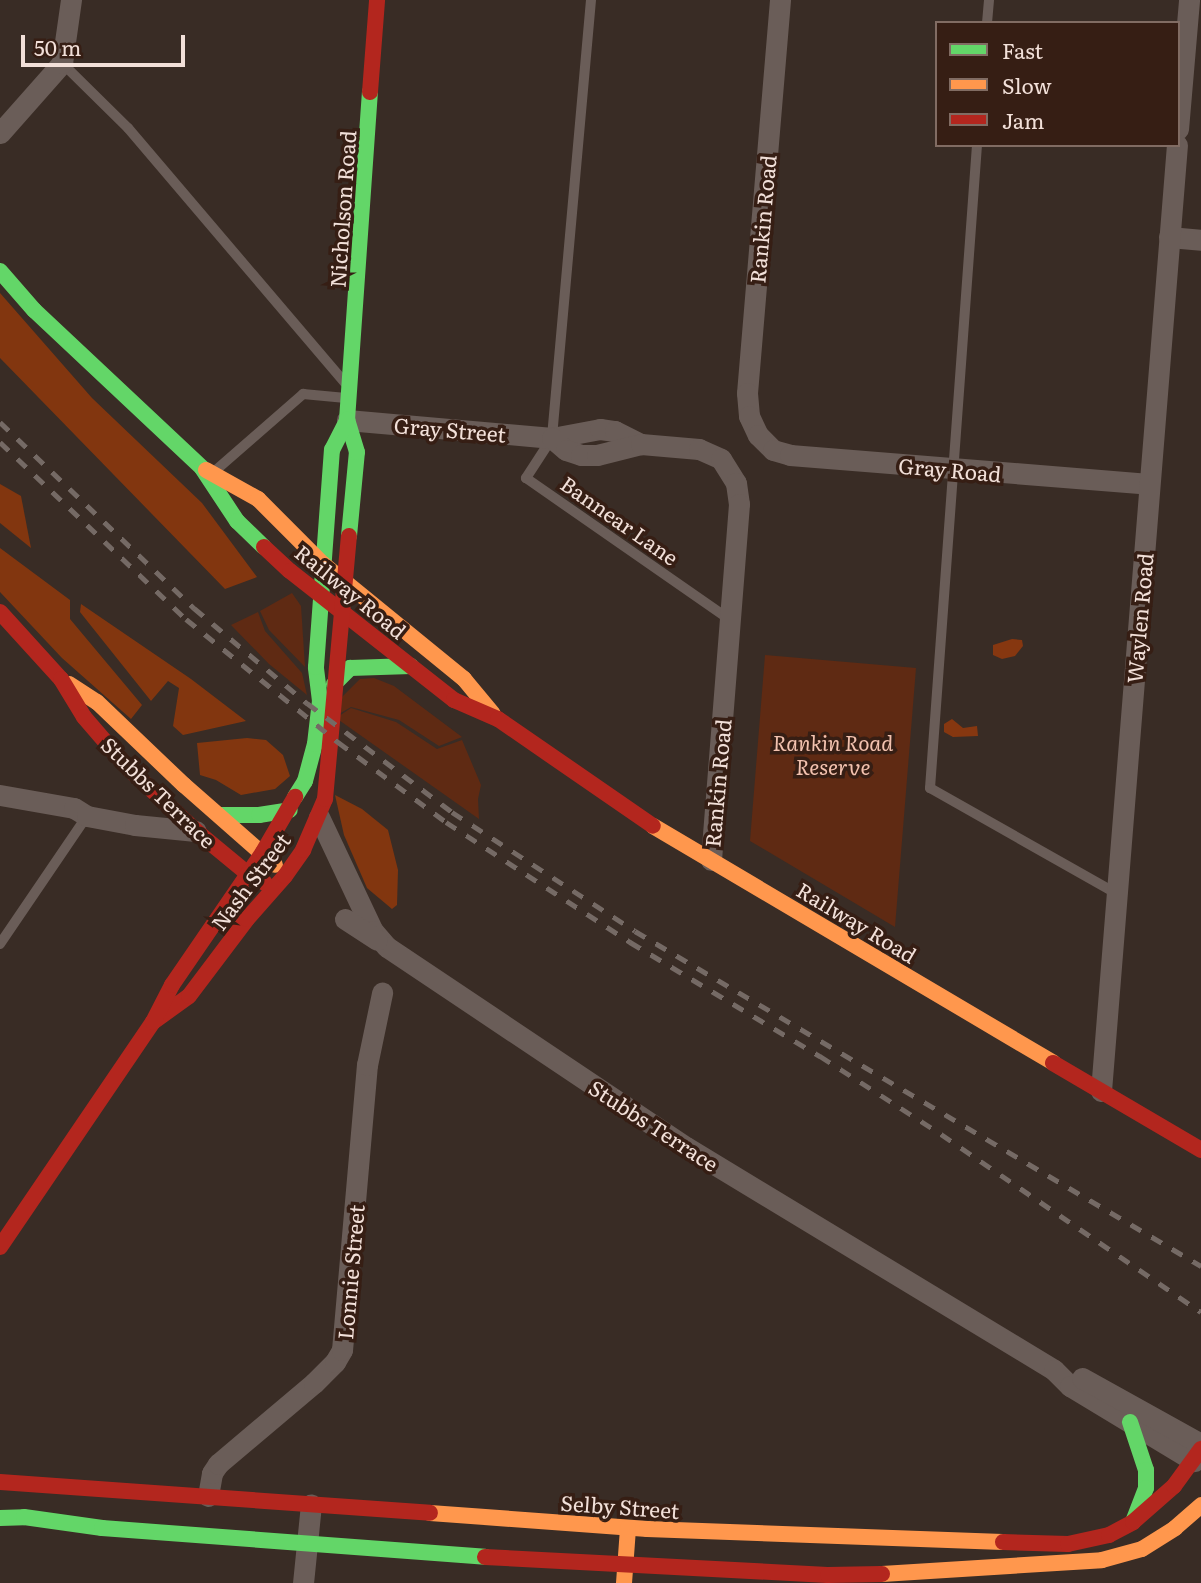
<!DOCTYPE html>
<style>
body{margin:0}
#map{position:relative;width:1201px;height:1583px;overflow:hidden;background:#392c25;font-family:Literata,serif}
div>[style]{position:absolute}
.green>*{inset:0;background:#5f2a13}
.forest>*{inset:0;background:#82360f}
.water>*{inset:0;background:#863710}
.lane>*{height:10px;margin:-5px;padding:0 5px;transform-origin:5px;border-radius:5px;background:#6a5d58}
.street>*{height:21px;margin:-10.5px;padding:0 10.5px;transform-origin:10.5px;border-radius:10.5px;background:#6a5d58}
.fast>*{height:16px;margin:-8px;padding:0 8px;transform-origin:8px;border-radius:8px;background:#63d668}
.slow>*{height:16px;margin:-8px;padding:0 8px;transform-origin:8px;border-radius:8px;background:#ff974d}
.jam>*{height:16px;margin:-8px;padding:0 8px;transform-origin:8px;border-radius:8px;background:#b3261e}
.rail>*{height:5px;margin-top:-2.5px;transform-origin:0;background:repeating-linear-gradient(90deg,#756a65 0 12px,transparent 0 24px)}
span{translate:-50% -50%;white-space:nowrap;text-align:center;line-height:1.15;-webkit-text-stroke:7px #361e14;paint-order:stroke}
.street-label{font-size:21px;color:#f2e0d9}
.park-label{font-size:21px;color:#f3c2af;font-style:italic}
.legend{position:absolute;left:935px;top:21px;width:245px;height:126px;box-sizing:border-box;background:#361e14;border:2px solid #816c63;margin:0;padding:9px 12px;list-style:none;font-size:21px;color:#f2e0d9}
.legend li{display:flex;align-items:center;gap:14px;height:35px}
.legend b{width:35px;border:2px solid #816c63}
.scale{position:absolute;left:21px;top:35px;width:164px;height:32px;box-sizing:border-box;border:4px solid #f2e0d9;border-top:0;padding-left:9px;font-size:21px;line-height:24px;white-space:nowrap;color:#f2e0d9;-webkit-text-stroke:5px #361e14;paint-order:stroke}
</style>
<div id="map">
<div class="green">
<div style="clip-path:polygon(292px 593px,301px 606px,305px 667px,269px 630px,260px 611px)"></div>
<div style="clip-path:polygon(258px 612px,265px 631px,302px 673px,307px 695px,269px 664px,231px 625px)"></div>
<div style="clip-path:polygon(765px 655px,916px 668px,895px 927px,750px 841px)"></div>
<div style="clip-path:polygon(374px 678px,394px 686px,462px 737px,439px 746px,399px 720px,351px 707px,339px 714px,342px 697px,360px 679px)"></div>
<div style="clip-path:polygon(351px 708px,396px 722px,437px 749px,462px 740px,481px 785px,478px 799px,479px 819px,336px 718px)"></div>
</div>
<div class="forest">
<div style="clip-path:polygon(0 293px,92px 398px,202px 503px,257px 577px,225px 589px,0 358px)"></div>
<div style="clip-path:polygon(0 484px,21px 496px,31px 548px,0 523px)"></div>
<div style="clip-path:polygon(0 548px,70px 600px,70px 619px,142px 705px,131px 719px,62px 658px,0 592px)"></div>
<div style="clip-path:polygon(81px 604px,191px 679px,246px 721px,183px 735px,173px 726px,179px 688px,168px 681px,151px 701px,80px 612px)"></div>
<div style="clip-path:polygon(247px 738px,266px 740px,283px 755px,290px 776px,275px 789px,241px 795px,216px 780px,200px 775px,197px 743px)"></div>
<div style="clip-path:polygon(335px 795px,362px 809px,388px 830px,398px 870px,397px 905px,392px 909px,367px 888px,344px 835px)"></div>
</div>
<div class="water">
<div style="clip-path:polygon(1012px 639px,1022px 640px,1023px 646px,1015px 656px,1002px 659px,993px 655px,993px 645px)"></div>
<div style="clip-path:polygon(952px 719px,963px 728px,977px 726px,978px 736px,953px 737px,944px 732px,944px 724px)"></div>
</div>
<div class="lane">
<div style="left:591px;top:0;width:440px;rotate:95.1deg"></div>
<div style="left:552px;top:438px;width:48px;rotate:123deg"></div>
<div style="left:526px;top:478px;width:249px;rotate:34.8deg"></div>
<div style="left:987px;top:23px;width:23px;rotate:-85deg"></div>
<div style="left:62px;top:63px;width:93px;rotate:44.6deg"></div>
<div style="left:128px;top:128px;width:335px;rotate:49.6deg"></div>
<div style="left:977px;top:145px;width:645px;rotate:94.18deg"></div>
<div style="left:930px;top:788px;width:215px;rotate:29.5deg"></div>
<div style="left:216px;top:470px;width:116px;rotate:-41.1deg"></div>
<div style="left:303px;top:394px;width:43px;rotate:5.3deg"></div>
<div style="left:0;top:944px;width:155px;rotate:-55.8deg"></div>
</div>
<div class="street">
<div style="left:780px;top:0;width:394px;rotate:94.8deg"></div>
<div style="left:747px;top:393px;width:23px;rotate:85deg"></div>
<div style="left:749px;top:416px;width:21px;rotate:65deg"></div>
<div style="left:758px;top:435px;width:21px;rotate:45deg"></div>
<div style="left:773px;top:450px;width:18px;rotate:16deg"></div>
<div style="left:790px;top:455px;width:360px;rotate:4.6deg"></div>
<div style="left:1178px;top:129px;width:129px;rotate:-85.1deg"></div>
<div style="left:0;top:133px;width:94px;rotate:-48.5deg"></div>
<div style="left:62px;top:63px;width:64px;rotate:-81.9deg"></div>
<div style="left:1169px;top:237px;width:32px;rotate:5deg"></div>
<div style="left:347px;top:420px;width:206px;rotate:5deg"></div>
<div style="left:552px;top:438px;width:49px;rotate:-10.6deg"></div>
<div style="left:600px;top:429px;width:15px;rotate:8deg"></div>
<div style="left:615px;top:431px;width:29px;rotate:27deg"></div>
<div style="left:552px;top:438px;width:18px;rotate:41deg"></div>
<div style="left:566px;top:450px;width:16px;rotate:18deg"></div>
<div style="left:581px;top:455px;width:16px"></div>
<div style="left:597px;top:455px;width:45px;rotate:-14deg"></div>
<div style="left:641px;top:444px;width:58px;rotate:4.9deg"></div>
<div style="left:699px;top:449px;width:24px;rotate:24deg"></div>
<div style="left:721px;top:459px;width:28px;rotate:58deg"></div>
<div style="left:736px;top:483px;width:21px;rotate:82deg"></div>
<div style="left:739px;top:504px;width:357px;rotate:94.5deg"></div>
<div style="left:0;top:795px;width:75px;rotate:10deg"></div>
<div style="left:74px;top:808px;width:15px;rotate:32deg"></div>
<div style="left:87px;top:816px;width:49px;rotate:10.6deg"></div>
<div style="left:135px;top:825px;width:61px;rotate:5.6deg"></div>
<div style="left:319px;top:817px;width:126px;rotate:64.7deg"></div>
<div style="left:373px;top:931px;width:21px;rotate:49deg"></div>
<div style="left:387px;top:947px;width:360px;rotate:33.8deg"></div>
<div style="left:686px;top:1147px;width:430px;rotate:31.2deg"></div>
<div style="left:1054px;top:1370px;width:23px;rotate:45deg"></div>
<div style="left:1070px;top:1386px;width:145px;rotate:31.2deg"></div>
<div style="left:345px;top:919px;width:38px;rotate:33deg"></div>
<div style="left:1101px;top:1091px;width:949px;rotate:-85.41deg"></div>
<div style="left:1082px;top:1378px;width:136px;rotate:29deg"></div>
<div style="left:208px;top:1496px;width:23px;rotate:-80deg"></div>
<div style="left:212px;top:1473px;width:11px;rotate:-56deg"></div>
<div style="left:218px;top:1464px;width:126px;rotate:-40.2deg"></div>
<div style="left:314px;top:1383px;width:30px;rotate:-45deg"></div>
<div style="left:335px;top:1362px;width:14px;rotate:-60deg"></div>
<div style="left:342px;top:1350px;width:286px;rotate:-85deg"></div>
<div style="left:367px;top:1065px;width:74px;rotate:-78.2deg"></div>
<div style="left:303px;top:1583px;width:79px;rotate:-84.2deg"></div>
</div>
<div class="fast">
<div style="left:0;top:271px;width:52px;rotate:48.9deg"></div>
<div style="left:34px;top:310px;width:231px;rotate:43.2deg"></div>
<div style="left:202px;top:468px;width:64px;rotate:56.6deg"></div>
<div style="left:237px;top:521px;width:37px;rotate:44deg"></div>
<div style="left:349px;top:536px;width:84px;rotate:-84.6deg"></div>
<div style="left:357px;top:452px;width:34px;rotate:-107deg"></div>
<div style="left:347px;top:420px;width:329px;rotate:-86deg"></div>
<div style="left:334px;top:684px;width:23px;rotate:-45deg"></div>
<div style="left:350px;top:668px;width:61px;rotate:-1.9deg"></div>
<div style="left:295px;top:797px;width:19px;rotate:-58deg"></div>
<div style="left:305px;top:781px;width:38px;rotate:-75deg"></div>
<div style="left:315px;top:744px;width:43px;rotate:-83.4deg"></div>
<div style="left:320px;top:701px;width:34px;rotate:-97deg"></div>
<div style="left:316px;top:667px;width:218px;rotate:-85.8deg"></div>
<div style="left:332px;top:450px;width:34px;rotate:-63deg"></div>
<div style="left:221px;top:815px;width:38px"></div>
<div style="left:259px;top:815px;width:31px;rotate:-9deg"></div>
<div style="left:1130px;top:1422px;width:51px;rotate:71.6deg"></div>
<div style="left:1146px;top:1470px;width:18px;rotate:90deg"></div>
<div style="left:1146px;top:1488px;width:36px;rotate:111deg"></div>
<div style="left:0;top:1518px;width:24px;rotate:-2deg"></div>
<div style="left:24px;top:1517px;width:79px;rotate:8deg"></div>
<div style="left:102px;top:1528px;width:384px;rotate:4.3deg"></div>
</div>
<div class="slow">
<div style="left:206px;top:470px;width:60px;rotate:29.1deg"></div>
<div style="left:258px;top:499px;width:92px;rotate:45deg"></div>
<div style="left:323px;top:564px;width:182px;rotate:39.2deg"></div>
<div style="left:464px;top:679px;width:45px;rotate:50.4deg"></div>
<div style="left:69px;top:684px;width:33px;rotate:33deg"></div>
<div style="left:97px;top:702px;width:120px;rotate:43.7deg"></div>
<div style="left:184px;top:785px;width:121px;rotate:41.3deg"></div>
<div style="left:653px;top:826px;width:465px;rotate:30.6deg"></div>
<div style="left:430px;top:1513px;width:218px;rotate:4.2deg"></div>
<div style="left:647px;top:1529px;width:356px;rotate:2.1deg"></div>
<div style="left:882px;top:1574px;width:220px;rotate:-3.6deg"></div>
<div style="left:1102px;top:1560px;width:41px;rotate:-15.4deg"></div>
<div style="left:1142px;top:1549px;width:39px;rotate:-32deg"></div>
<div style="left:1175px;top:1528px;width:35px;rotate:-41deg"></div>
<div style="left:624px;top:1583px;width:55px;rotate:-85.8deg"></div>
</div>
<div class="jam">
<div style="left:370px;top:92px;width:92px;rotate:-85.6deg"></div>
<div style="left:264px;top:547px;width:35px;rotate:43deg"></div>
<div style="left:290px;top:571px;width:209px;rotate:38.2deg"></div>
<div style="left:454px;top:700px;width:48px;rotate:23.4deg"></div>
<div style="left:498px;top:719px;width:188px;rotate:34.6deg"></div>
<div style="left:0;top:612px;width:91px;rotate:47.7deg"></div>
<div style="left:61px;top:679px;width:44px;rotate:58.8deg"></div>
<div style="left:84px;top:717px;width:67px;rotate:49.2deg"></div>
<div style="left:128px;top:768px;width:93px;rotate:42.8deg"></div>
<div style="left:196px;top:831px;width:67px;rotate:39.6deg"></div>
<div style="left:248px;top:874px;width:19px;rotate:28deg"></div>
<div style="left:153px;top:1022px;width:44px;rotate:-35.8deg"></div>
<div style="left:189px;top:996px;width:96px;rotate:-53deg"></div>
<div style="left:247px;top:919px;width:57px;rotate:-48.5deg"></div>
<div style="left:285px;top:876px;width:32px;rotate:-55deg"></div>
<div style="left:303px;top:850px;width:56px;rotate:-66.7deg"></div>
<div style="left:325px;top:799px;width:264px;rotate:-84.8deg"></div>
<div style="left:1053px;top:1063px;width:172px;rotate:30.4deg"></div>
<div style="left:0;top:1247px;width:272px;rotate:-55.8deg"></div>
<div style="left:153px;top:1022px;width:42px;rotate:-62.8deg"></div>
<div style="left:172px;top:985px;width:161px;rotate:-55.6deg"></div>
<div style="left:263px;top:852px;width:64px;rotate:-59.8deg"></div>
<div style="left:0;top:1482px;width:431px;rotate:4.1deg"></div>
<div style="left:1003px;top:1542px;width:65px;rotate:1.8deg"></div>
<div style="left:1068px;top:1544px;width:42px;rotate:-12.4deg"></div>
<div style="left:1109px;top:1535px;width:27px;rotate:-28deg"></div>
<div style="left:1133px;top:1522px;width:55px;rotate:-41.3deg"></div>
<div style="left:1174px;top:1486px;width:46px;rotate:-53.9deg"></div>
<div style="left:485px;top:1557px;width:343px;rotate:3deg"></div>
<div style="left:828px;top:1575px;width:54px;rotate:-1.1deg"></div>
</div>
<div class="rail">
<div style="left:0;top:422px;width:269px;rotate:43.8deg"></div>
<div style="left:194px;top:608px;width:148px;rotate:40.1deg"></div>
<div style="left:307px;top:703px;width:181px;rotate:36.9deg"></div>
<div style="left:452px;top:812px;width:218px;rotate:33deg"></div>
<div style="left:635px;top:931px;width:658px;rotate:30.62deg"></div>
<div style="left:0;top:442px;width:257px;rotate:43.6deg"></div>
<div style="left:186px;top:619px;width:196px;rotate:39deg"></div>
<div style="left:338px;top:742px;width:134px;rotate:36.5deg"></div>
<div style="left:446px;top:822px;width:220px;rotate:33.1deg"></div>
<div style="left:630px;top:942px;width:222px;rotate:31deg"></div>
<div style="left:820px;top:1056px;width:144px;rotate:32.8deg"></div>
<div style="left:941px;top:1134px;width:315px;rotate:34.4deg"></div>
</div>
<div class="street-label">
<span style="left:342px;top:209px;rotate:-86deg">Nicholson Road</span>
<span style="left:762px;top:219px;rotate:-85deg">Rankin Road</span>
<span style="left:450px;top:429px;rotate:5deg">Gray Street</span>
<span style="left:950px;top:469px;rotate:5deg">Gray Road</span>
<span style="left:620px;top:520px;rotate:35deg">Bannear Lane</span>
<span style="left:351px;top:591px;rotate:39deg">Railway Road</span>
<span style="left:1139px;top:618px;rotate:-85deg">Waylen Road</span>
<span style="left:717px;top:783px;rotate:-85deg">Rankin Road</span>
<span style="left:159px;top:792px;rotate:44deg">Stubbs Terrace</span>
<span style="left:250px;top:881px;rotate:-53deg">Nash Street</span>
<span style="left:857px;top:922px;rotate:31deg">Railway Road</span>
<span style="left:654px;top:1125px;rotate:33deg">Stubbs Terrace</span>
<span style="left:350px;top:1272px;rotate:-85deg">Lonnie Street</span>
<span style="left:620px;top:1506px;rotate:4deg">Selby Street</span>
</div>
<div class="park-label">
<span style="left:833px;top:754px">Rankin Road<br>Reserve</span>
</div>
<ul class="legend">
<li><b style="height:9px;background:#63d668"></b>Fast</li>
<li><b style="height:9px;background:#ff974d"></b>Slow</li>
<li><b style="height:9px;background:#b3261e"></b>Jam</li>
</ul>
<div class="scale">50 m</div>
</div>
